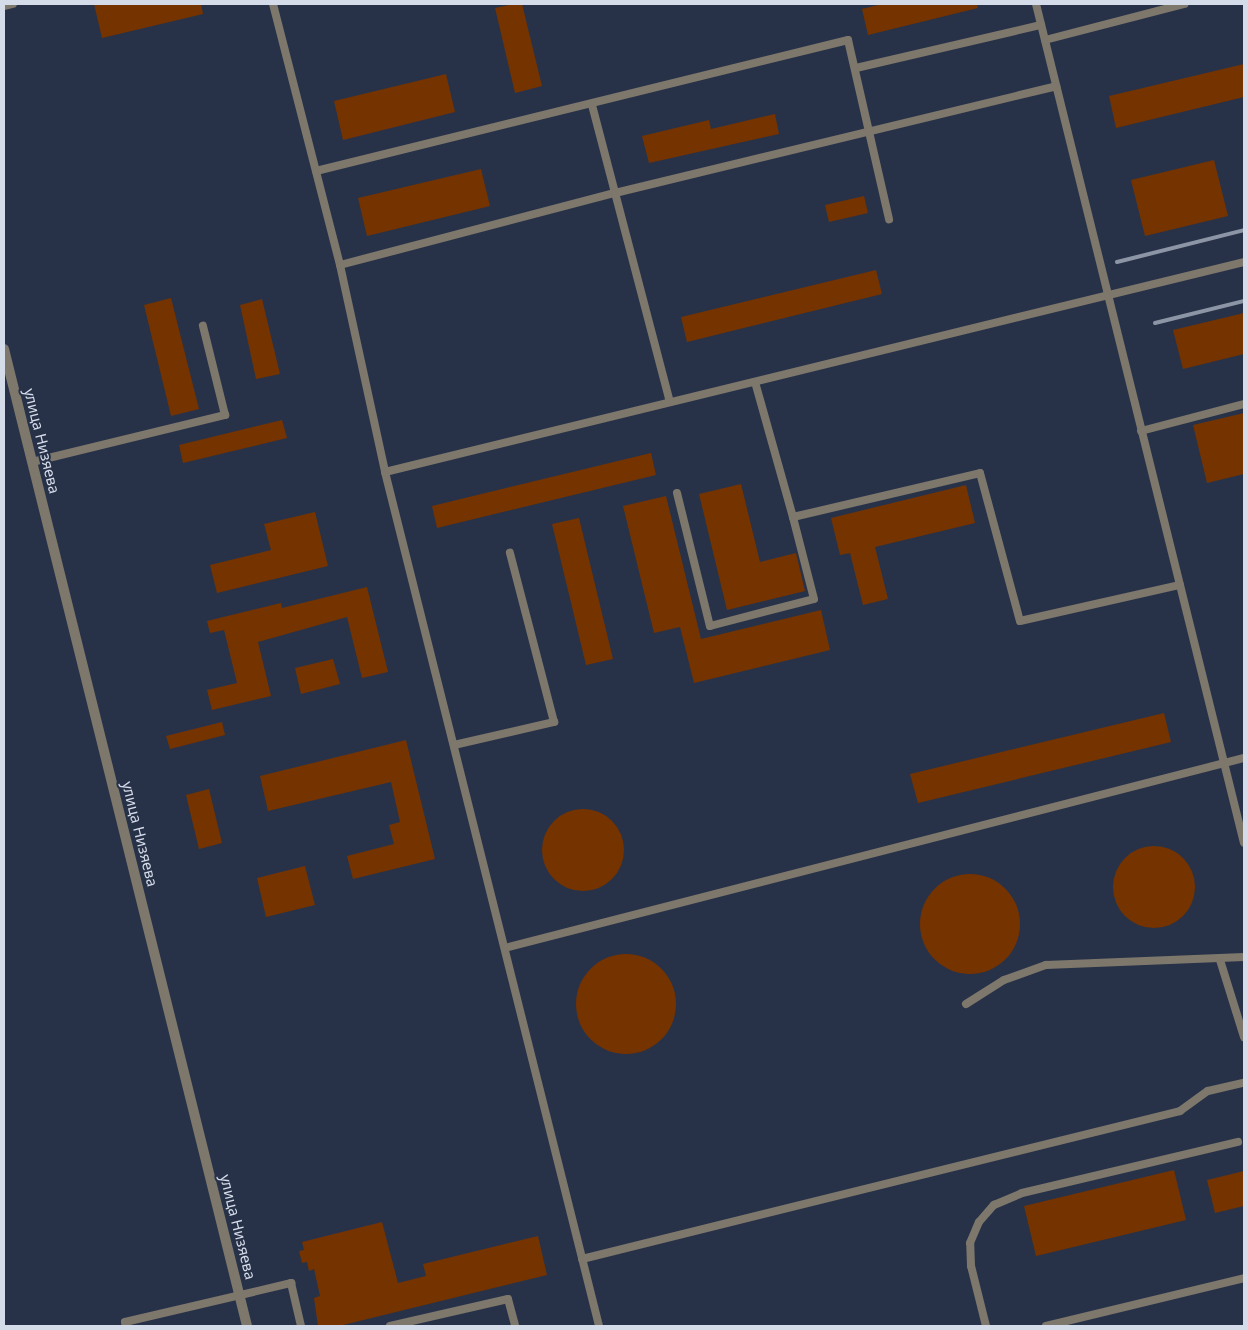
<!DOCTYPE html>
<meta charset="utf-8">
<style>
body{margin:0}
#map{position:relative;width:1248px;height:1330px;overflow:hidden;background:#273248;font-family:"Noto Sans",sans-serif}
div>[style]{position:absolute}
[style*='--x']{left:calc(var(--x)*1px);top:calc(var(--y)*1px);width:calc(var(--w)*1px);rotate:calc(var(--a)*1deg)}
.building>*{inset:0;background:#753300}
.round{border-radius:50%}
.service>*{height:8px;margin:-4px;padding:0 4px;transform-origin:4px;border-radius:4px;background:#7d776c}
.minor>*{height:10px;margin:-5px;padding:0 5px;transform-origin:5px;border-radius:5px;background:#7d776c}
.rail>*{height:4px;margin:-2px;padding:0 2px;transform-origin:2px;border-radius:2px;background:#8c95a6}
span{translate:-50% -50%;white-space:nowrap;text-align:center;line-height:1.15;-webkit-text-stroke:4px #273248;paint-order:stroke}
.street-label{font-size:15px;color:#d4dbe9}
.frame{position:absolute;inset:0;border:5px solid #d4dbe9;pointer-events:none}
</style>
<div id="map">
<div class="building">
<div style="clip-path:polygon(94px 4px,201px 4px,203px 14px,102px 38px)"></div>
<div style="clip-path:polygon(513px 4px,522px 4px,542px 86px,515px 93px,495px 8px)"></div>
<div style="clip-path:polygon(882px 4px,977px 4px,978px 8px,868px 35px,862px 9px)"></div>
<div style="clip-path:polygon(1244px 64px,1244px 97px,1116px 128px,1109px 96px)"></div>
<div style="clip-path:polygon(446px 74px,455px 112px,343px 140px,334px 101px)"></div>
<div style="clip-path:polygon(775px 114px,779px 134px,649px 163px,642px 136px,709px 120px,711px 129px)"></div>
<div style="clip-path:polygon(1214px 160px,1228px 216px,1145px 236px,1131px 180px)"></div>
<div style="clip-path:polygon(481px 169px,490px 206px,367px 236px,358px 198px)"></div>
<div style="clip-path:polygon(864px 196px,868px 213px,829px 222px,825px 205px)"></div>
<div style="clip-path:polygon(876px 270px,882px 294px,687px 342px,681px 317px)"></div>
<div style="clip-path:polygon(171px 298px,199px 409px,171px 416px,144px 305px)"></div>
<div style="clip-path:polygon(262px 299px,280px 374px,256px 379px,240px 305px)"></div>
<div style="clip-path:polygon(1244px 313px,1244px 354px,1183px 369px,1173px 330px)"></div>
<div style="clip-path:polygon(1244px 413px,1244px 474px,1207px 483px,1193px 425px)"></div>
<div style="clip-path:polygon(282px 420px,287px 438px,183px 463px,179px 445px)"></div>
<div style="clip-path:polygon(651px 453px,656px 475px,437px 528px,432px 506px)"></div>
<div style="clip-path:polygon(741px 484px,760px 562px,796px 553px,805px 591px,727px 610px,699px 494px)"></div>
<div style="clip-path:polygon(966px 485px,975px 523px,875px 547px,888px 599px,863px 605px,850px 553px,840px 555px,831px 518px)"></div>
<div style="clip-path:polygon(666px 496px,701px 639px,821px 610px,830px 650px,694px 683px,680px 627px,654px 633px,623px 506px)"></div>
<div style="clip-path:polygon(315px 512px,328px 566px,217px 593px,210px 565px,271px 550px,264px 524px)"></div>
<div style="clip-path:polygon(579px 518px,613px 659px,586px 665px,552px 524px)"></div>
<div style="clip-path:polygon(367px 587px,388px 672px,362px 678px,347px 617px,258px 642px,271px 696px,212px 710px,207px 690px,237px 683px,224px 630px,210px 633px,207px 621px,281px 603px,282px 608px)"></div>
<div style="clip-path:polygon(333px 659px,340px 684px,301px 694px,295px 668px)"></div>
<div style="clip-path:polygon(1164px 713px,1171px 742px,918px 803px,910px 774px)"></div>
<div style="clip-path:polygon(222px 722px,225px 735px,170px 749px,166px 736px)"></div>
<div style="clip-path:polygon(406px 740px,435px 859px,353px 879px,347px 856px,394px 844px,389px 825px,400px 822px,391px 782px,268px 811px,260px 776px)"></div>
<div style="clip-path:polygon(209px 789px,222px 843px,199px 849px,186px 795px)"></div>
<div class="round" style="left:542px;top:809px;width:82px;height:82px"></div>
<div class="round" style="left:1113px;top:846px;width:82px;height:82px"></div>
<div style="clip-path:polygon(305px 866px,315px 905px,266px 917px,257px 878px)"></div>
<div class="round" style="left:920px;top:874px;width:100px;height:100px"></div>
<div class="round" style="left:576px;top:954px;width:100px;height:100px"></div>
<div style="clip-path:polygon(1174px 1170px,1186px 1220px,1036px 1256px,1024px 1206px)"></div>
<div style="clip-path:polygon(1244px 1171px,1244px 1206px,1215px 1213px,1207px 1180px)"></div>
<div style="clip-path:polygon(382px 1222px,398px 1283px,426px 1276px,423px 1264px,538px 1236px,547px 1275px,339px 1326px,318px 1326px,314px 1298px,320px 1296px,314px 1269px,309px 1271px,307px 1262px,302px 1263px,299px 1251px,304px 1250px,302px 1242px)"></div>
</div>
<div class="service">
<div style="--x:273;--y:4;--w:269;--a:75.6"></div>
<div style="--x:340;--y:265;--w:212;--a:77.7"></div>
<div style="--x:385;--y:472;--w:880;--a:75.93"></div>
<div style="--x:1036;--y:4;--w:864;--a:76.08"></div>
<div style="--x:4;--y:6;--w:9;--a:-13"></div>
<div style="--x:1045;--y:40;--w:144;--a:-14.5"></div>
<div style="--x:856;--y:68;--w:190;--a:-13.1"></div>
<div style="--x:592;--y:105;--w:307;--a:75.3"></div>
<div style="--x:316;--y:171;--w:548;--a:-13.83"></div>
<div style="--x:848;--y:40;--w:184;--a:77.1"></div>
<div style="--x:340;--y:265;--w:284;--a:-14.7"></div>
<div style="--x:615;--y:193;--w:454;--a:-13.6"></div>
<div style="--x:755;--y:382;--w:140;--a:74.3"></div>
<div style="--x:793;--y:517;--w:192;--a:-13.2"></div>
<div style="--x:980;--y:473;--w:153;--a:74.9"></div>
<div style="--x:1020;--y:621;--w:164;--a:-12.7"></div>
<div style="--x:1141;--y:431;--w:106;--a:-14.7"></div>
<div style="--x:32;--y:462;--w:199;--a:-13.7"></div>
<div style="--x:225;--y:415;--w:92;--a:-103.9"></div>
<div style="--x:385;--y:472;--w:884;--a:-13.74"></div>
<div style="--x:677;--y:493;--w:137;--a:76.1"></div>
<div style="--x:710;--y:626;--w:107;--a:-14.6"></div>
<div style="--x:814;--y:599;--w:85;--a:-104.4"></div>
<div style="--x:454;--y:745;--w:103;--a:-13"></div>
<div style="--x:554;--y:722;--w:175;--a:-104.6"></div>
<div style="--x:505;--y:948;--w:763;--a:-14.42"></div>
<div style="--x:1220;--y:960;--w:81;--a:72.7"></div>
<div style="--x:966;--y:1004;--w:45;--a:-32.3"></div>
<div style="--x:1004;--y:980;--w:45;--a:-19.7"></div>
<div style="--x:1046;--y:965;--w:198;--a:-2.3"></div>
<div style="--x:582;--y:1259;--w:616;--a:-13.9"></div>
<div style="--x:1180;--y:1111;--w:34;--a:-36"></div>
<div style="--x:1208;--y:1091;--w:37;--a:-13"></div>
<div style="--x:126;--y:1326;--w:4;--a:-104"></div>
<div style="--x:125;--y:1322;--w:171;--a:-13.2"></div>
<div style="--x:291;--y:1283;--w:44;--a:76.9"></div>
<div style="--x:390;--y:1326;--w:121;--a:-12.9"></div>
<div style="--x:508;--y:1299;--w:28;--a:75"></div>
<div style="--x:986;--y:1326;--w:62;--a:-104"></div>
<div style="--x:971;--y:1266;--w:23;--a:-92"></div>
<div style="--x:970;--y:1243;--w:23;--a:-67"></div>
<div style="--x:979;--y:1222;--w:23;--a:-49"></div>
<div style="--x:994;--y:1205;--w:30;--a:-23"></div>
<div style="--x:1022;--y:1193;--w:222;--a:-13.3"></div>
<div style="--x:1046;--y:1326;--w:204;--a:-13.6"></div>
</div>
<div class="minor">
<div style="--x:4;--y:349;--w:1007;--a:76.03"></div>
</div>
<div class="rail">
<div style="--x:1117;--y:262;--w:131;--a:-14.1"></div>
<div style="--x:1155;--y:323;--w:92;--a:-13.9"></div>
</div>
<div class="street-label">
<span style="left:42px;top:441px;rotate:76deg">улица Низяева</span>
<span style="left:140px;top:834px;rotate:76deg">улица Низяева</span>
<span style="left:238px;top:1227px;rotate:76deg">улица Низяева</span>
</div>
<div class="frame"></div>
</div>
